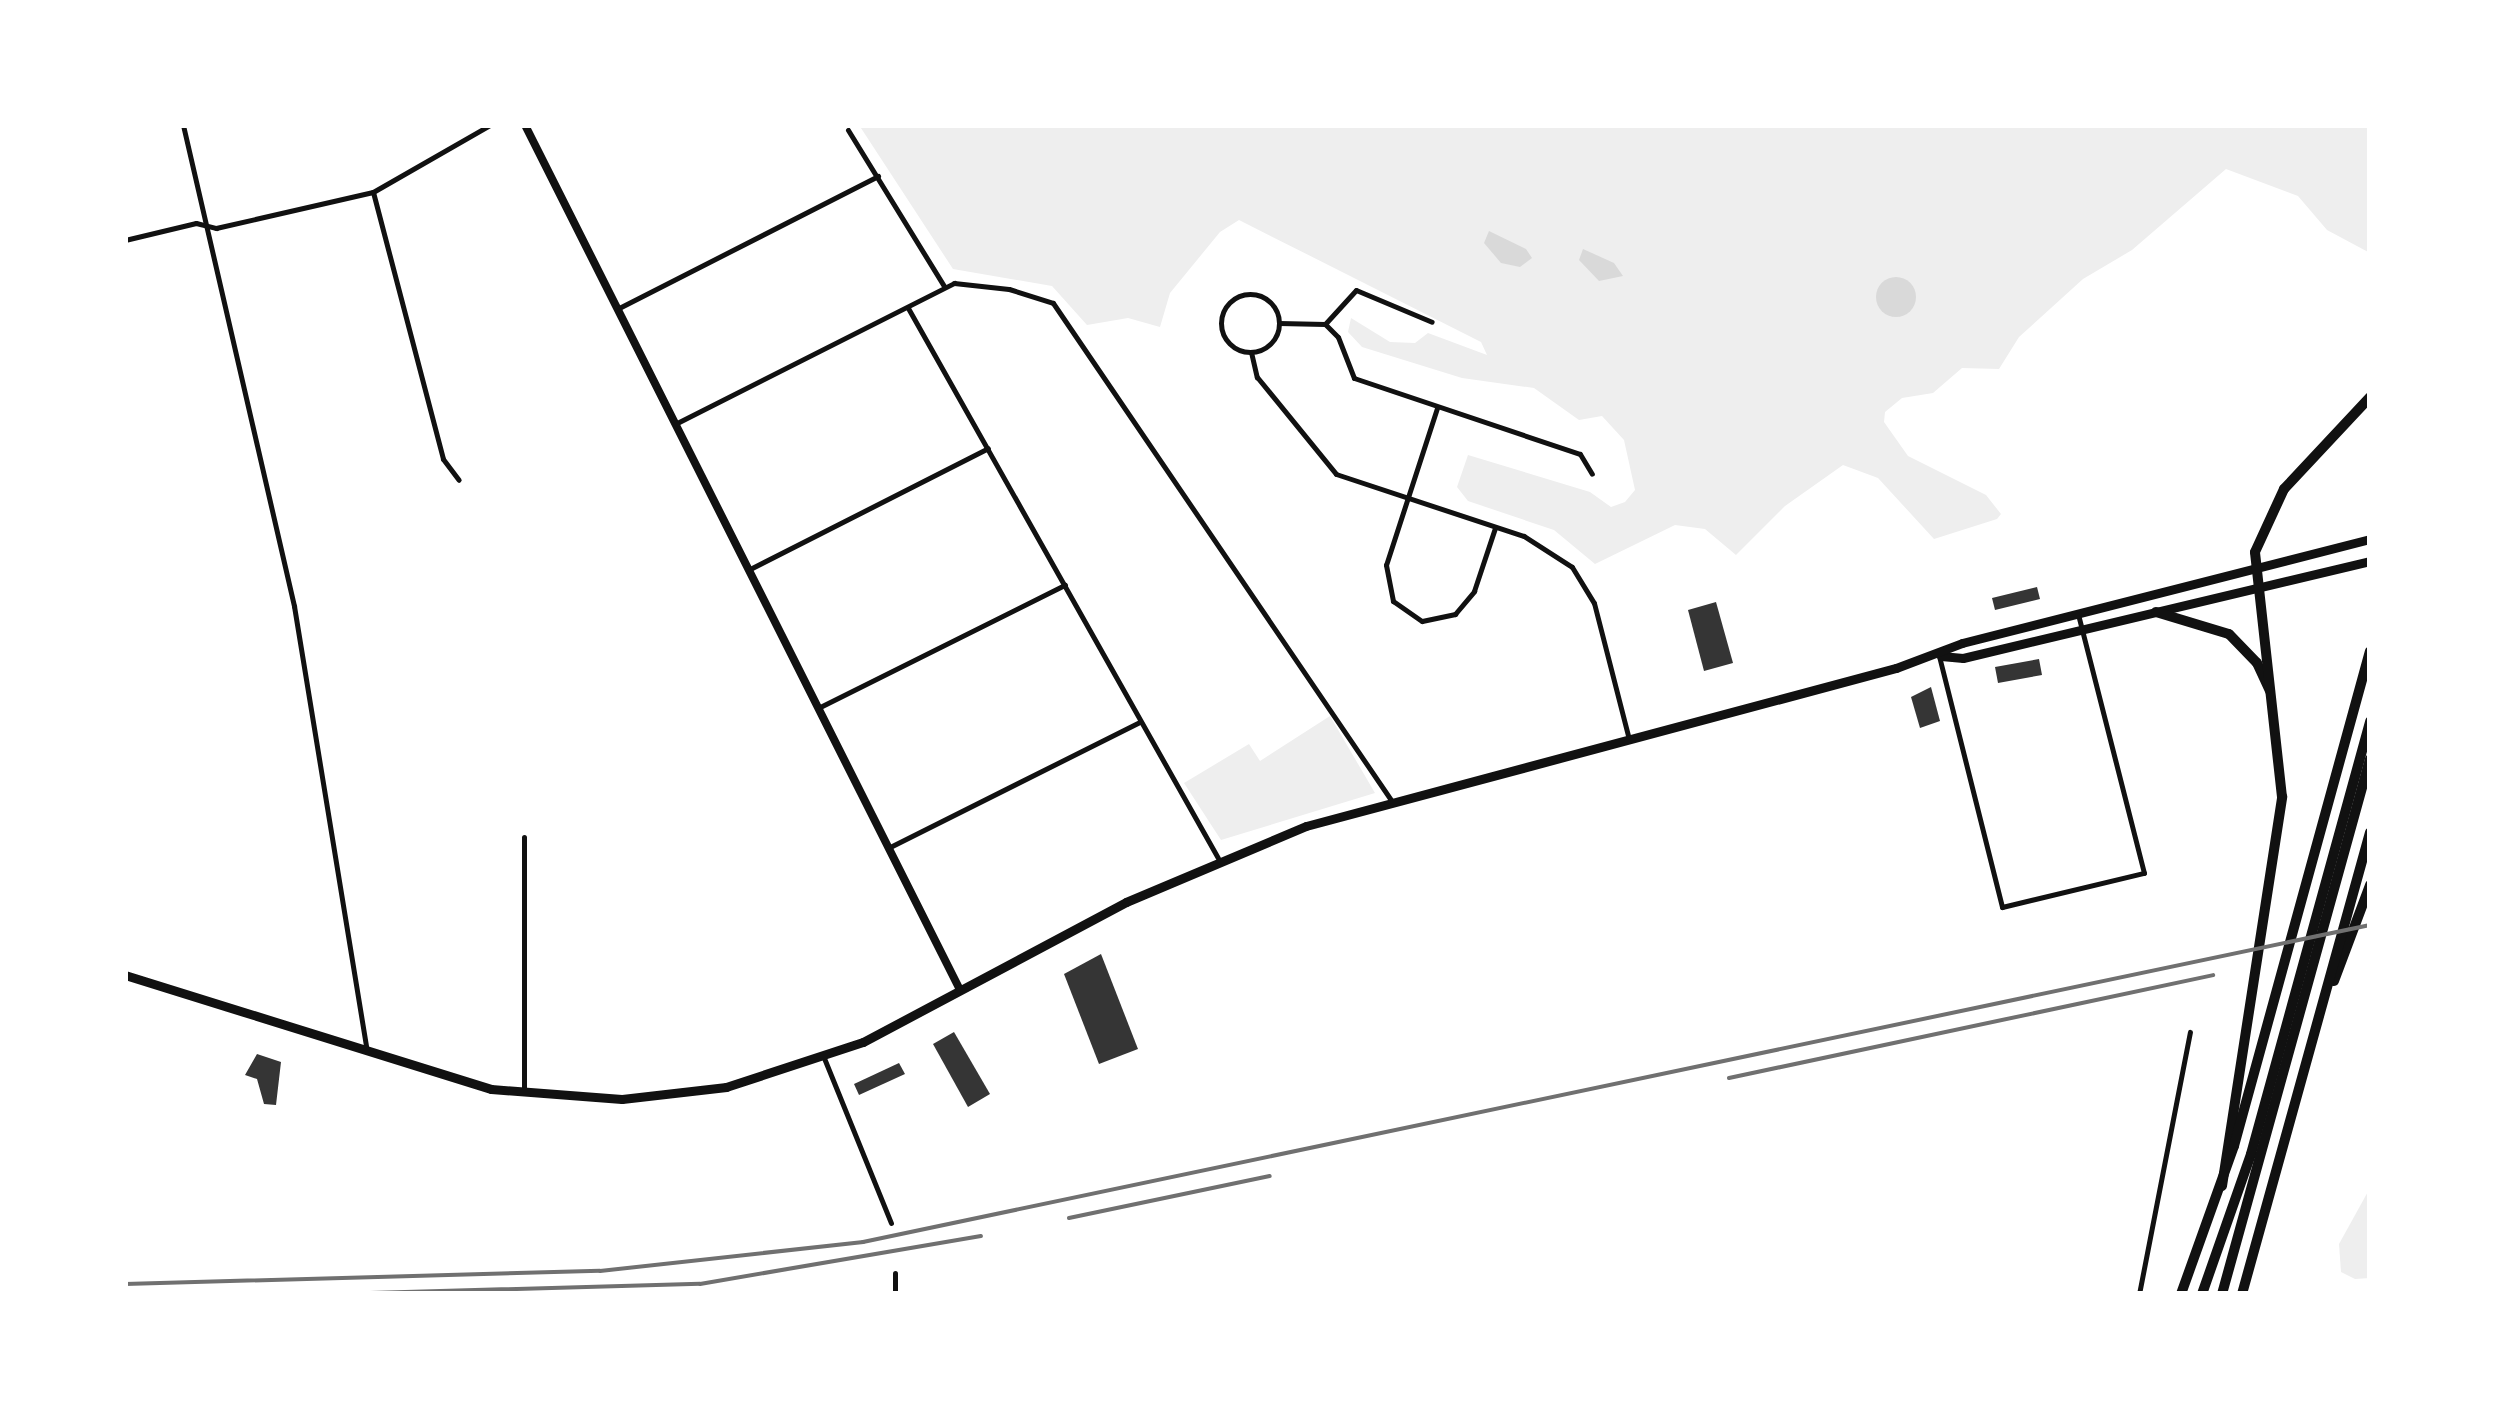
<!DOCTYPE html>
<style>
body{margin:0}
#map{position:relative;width:2495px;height:1419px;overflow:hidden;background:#fff;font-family:Roboto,sans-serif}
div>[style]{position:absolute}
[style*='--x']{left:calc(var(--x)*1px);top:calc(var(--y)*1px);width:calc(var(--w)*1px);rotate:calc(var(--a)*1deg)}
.green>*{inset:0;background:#eee}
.water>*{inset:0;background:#d9d9d9}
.round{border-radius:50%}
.building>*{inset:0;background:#353535}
.minor>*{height:5px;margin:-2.5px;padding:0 2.5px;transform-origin:2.5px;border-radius:2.5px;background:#111}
.minor>.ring{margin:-2.5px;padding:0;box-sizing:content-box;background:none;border:5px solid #111;border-radius:50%}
.secondary>*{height:8px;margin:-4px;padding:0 4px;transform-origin:4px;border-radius:4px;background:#111}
.primary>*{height:9px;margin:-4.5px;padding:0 4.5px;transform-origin:4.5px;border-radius:4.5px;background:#111}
.motorway>*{height:10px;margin:-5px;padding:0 5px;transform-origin:5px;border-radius:5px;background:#111}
.rail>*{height:4px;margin:-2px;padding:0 2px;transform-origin:2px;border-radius:2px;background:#707070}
span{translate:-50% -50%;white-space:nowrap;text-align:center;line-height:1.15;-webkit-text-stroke:10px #fff;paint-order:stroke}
.frame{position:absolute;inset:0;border:128px solid #fff;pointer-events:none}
</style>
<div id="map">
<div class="green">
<div style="clip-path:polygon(859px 125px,2370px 125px,2370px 253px,2327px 230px,2298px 196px,2226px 169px,2132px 250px,2083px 279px,2019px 337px,1999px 369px,1962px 368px,1933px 393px,1902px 398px,1885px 412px,1884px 422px,1908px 456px,1986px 495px,2001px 514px,1997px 519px,1934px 539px,1878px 478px,1843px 465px,1785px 506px,1736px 555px,1705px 529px,1675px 525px,1595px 564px,1554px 530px,1468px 501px,1457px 487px,1468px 455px,1590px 492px,1611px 507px,1625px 502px,1635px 490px,1624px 440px,1602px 416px,1579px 420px,1534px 388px,1462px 378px,1362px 347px,1348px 332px,1351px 318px,1390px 342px,1415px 343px,1428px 333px,1487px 355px,1481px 342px,1239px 220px,1220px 232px,1170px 293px,1160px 327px,1128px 318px,1087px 325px,1052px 286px,953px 269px)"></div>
<div style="clip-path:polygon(1330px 716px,1375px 793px,1221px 840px,1184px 783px,1249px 744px,1260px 761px)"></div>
<div style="clip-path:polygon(2370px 1188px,2370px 1278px,2355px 1279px,2341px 1272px,2339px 1244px)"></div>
</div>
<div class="water">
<div style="clip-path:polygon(1489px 231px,1526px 249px,1532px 258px,1520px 267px,1501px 263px,1484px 243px)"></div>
<div style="clip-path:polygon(1583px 249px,1614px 263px,1623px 276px,1599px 281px,1579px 260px)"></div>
<div class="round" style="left:1876px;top:277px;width:40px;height:40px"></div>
</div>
<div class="building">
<div style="clip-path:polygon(2037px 587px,2040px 599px,1995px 610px,1992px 598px)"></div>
<div style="clip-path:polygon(1716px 602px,1733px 663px,1704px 671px,1688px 610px)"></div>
<div style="clip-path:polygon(2039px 659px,2042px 675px,1998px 683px,1995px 667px)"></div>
<div style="clip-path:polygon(1931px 687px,1940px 721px,1920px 728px,1911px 697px)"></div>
<div style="clip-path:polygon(1101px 954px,1138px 1049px,1099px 1064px,1064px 974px)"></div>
<div style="clip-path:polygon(954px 1032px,990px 1094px,968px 1107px,933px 1044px)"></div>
<div style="clip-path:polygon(257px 1054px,281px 1062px,276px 1105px,264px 1104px,257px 1079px,245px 1075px)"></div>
<div style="clip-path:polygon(899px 1063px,905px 1074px,859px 1095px,854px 1084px)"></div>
</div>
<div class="minor">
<div style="--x:183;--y:125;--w:494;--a:77"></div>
<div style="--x:294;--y:606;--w:452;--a:80.7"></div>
<div style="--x:848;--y:130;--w:183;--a:58.4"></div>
<div style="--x:373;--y:192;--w:276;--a:75.3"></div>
<div style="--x:443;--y:459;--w:26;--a:53"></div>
<div style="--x:125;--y:240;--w:73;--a:-13.5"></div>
<div style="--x:196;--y:223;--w:21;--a:14"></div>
<div style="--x:216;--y:228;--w:161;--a:-12.9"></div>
<div style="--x:373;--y:192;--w:135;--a:-29.8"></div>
<div class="ring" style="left:1221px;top:294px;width:53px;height:53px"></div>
<div style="--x:908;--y:308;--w:631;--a:60.59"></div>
<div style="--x:617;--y:309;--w:293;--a:-27"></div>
<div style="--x:1279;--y:323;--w:46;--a:1.2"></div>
<div style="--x:1325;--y:324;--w:18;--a:45"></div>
<div style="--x:1338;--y:337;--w:44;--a:68.7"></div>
<div style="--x:1354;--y:378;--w:238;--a:18.6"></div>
<div style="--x:1580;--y:454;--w:23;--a:59"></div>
<div style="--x:1325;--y:324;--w:46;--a:-47.6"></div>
<div style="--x:1356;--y:290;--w:82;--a:22.8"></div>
<div style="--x:1251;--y:352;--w:26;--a:77"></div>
<div style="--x:1257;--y:377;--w:125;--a:50.8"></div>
<div style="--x:1336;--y:474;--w:198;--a:18.3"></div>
<div style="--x:1524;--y:536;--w:57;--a:32.9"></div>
<div style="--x:1572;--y:567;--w:42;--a:58.6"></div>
<div style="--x:1594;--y:603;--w:140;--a:75.6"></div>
<div style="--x:1437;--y:408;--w:165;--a:108"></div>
<div style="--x:1386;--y:565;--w:37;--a:79"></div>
<div style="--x:1393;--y:601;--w:35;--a:35"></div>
<div style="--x:1422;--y:621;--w:34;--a:-12"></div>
<div style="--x:1455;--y:614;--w:30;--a:-50"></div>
<div style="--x:1474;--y:591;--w:66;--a:-71.6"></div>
<div style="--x:675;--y:424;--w:313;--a:-26.8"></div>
<div style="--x:954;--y:283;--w:55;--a:6.2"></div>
<div style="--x:1009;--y:289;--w:46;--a:17.7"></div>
<div style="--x:1053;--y:303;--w:605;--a:55.78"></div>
<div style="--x:748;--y:570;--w:269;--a:-26.9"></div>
<div style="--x:1939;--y:656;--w:259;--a:75.9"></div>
<div style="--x:2002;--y:907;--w:146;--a:-13.5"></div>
<div style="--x:2144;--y:873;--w:267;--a:-104.3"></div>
<div style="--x:818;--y:708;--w:276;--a:-26.5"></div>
<div style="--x:888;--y:848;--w:282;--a:-26.6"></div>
<div style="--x:824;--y:1058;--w:178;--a:67.9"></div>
<div style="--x:524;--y:1092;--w:255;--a:-90"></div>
<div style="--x:895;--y:1294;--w:21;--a:-90"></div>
<div style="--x:2139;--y:1294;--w:267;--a:-79"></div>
</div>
<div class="secondary">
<div style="--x:525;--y:125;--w:968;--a:63.3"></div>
</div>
<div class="primary">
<div style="--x:1941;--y:656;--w:22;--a:5"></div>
<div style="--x:1963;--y:658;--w:418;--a:-13.4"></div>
<div style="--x:125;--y:975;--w:383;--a:17.3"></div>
<div style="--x:491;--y:1089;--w:131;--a:4.4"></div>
<div style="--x:622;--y:1099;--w:105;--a:-6.6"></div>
<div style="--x:726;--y:1087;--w:144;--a:-18.2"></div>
<div style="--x:863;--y:1042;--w:298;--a:-28"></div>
<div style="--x:1126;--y:902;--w:195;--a:-22.9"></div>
<div style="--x:1306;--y:826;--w:611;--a:-14.99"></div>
<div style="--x:1896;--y:668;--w:71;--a:-20.7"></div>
<div style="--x:1962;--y:643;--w:421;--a:-14.3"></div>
</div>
<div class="motorway">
<div style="--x:2156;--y:612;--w:76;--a:16.8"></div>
<div style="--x:2229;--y:634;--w:40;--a:46"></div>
<div style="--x:2257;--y:663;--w:31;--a:65"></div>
<div style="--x:2334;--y:981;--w:103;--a:-69.4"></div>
<div style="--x:2222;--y:1186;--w:394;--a:-81.2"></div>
<div style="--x:2282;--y:797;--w:246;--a:-96.3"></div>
<div style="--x:2255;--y:552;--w:69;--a:-65.3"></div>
<div style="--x:2284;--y:489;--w:126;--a:-46.9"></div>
<div style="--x:2181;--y:1294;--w:157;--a:-70.3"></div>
<div style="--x:2234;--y:1146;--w:513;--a:-74.64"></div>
<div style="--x:2202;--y:1294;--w:148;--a:-70.7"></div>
<div style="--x:2251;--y:1154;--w:449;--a:-74.6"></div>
<div style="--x:2222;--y:1294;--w:555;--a:-74.54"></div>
<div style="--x:2242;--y:1294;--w:479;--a:-74.5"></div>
</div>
<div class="rail">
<div style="--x:1729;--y:1078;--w:495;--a:-12"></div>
<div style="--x:1069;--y:1218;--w:205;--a:-11.8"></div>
<div style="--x:125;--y:1284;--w:475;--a:-1.6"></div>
<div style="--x:600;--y:1271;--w:265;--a:-6.3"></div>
<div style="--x:863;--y:1242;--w:1540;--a:-11.88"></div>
<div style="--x:335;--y:1294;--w:365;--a:-1.6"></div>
<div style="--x:700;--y:1284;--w:285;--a:-9.7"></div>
</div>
<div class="frame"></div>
</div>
